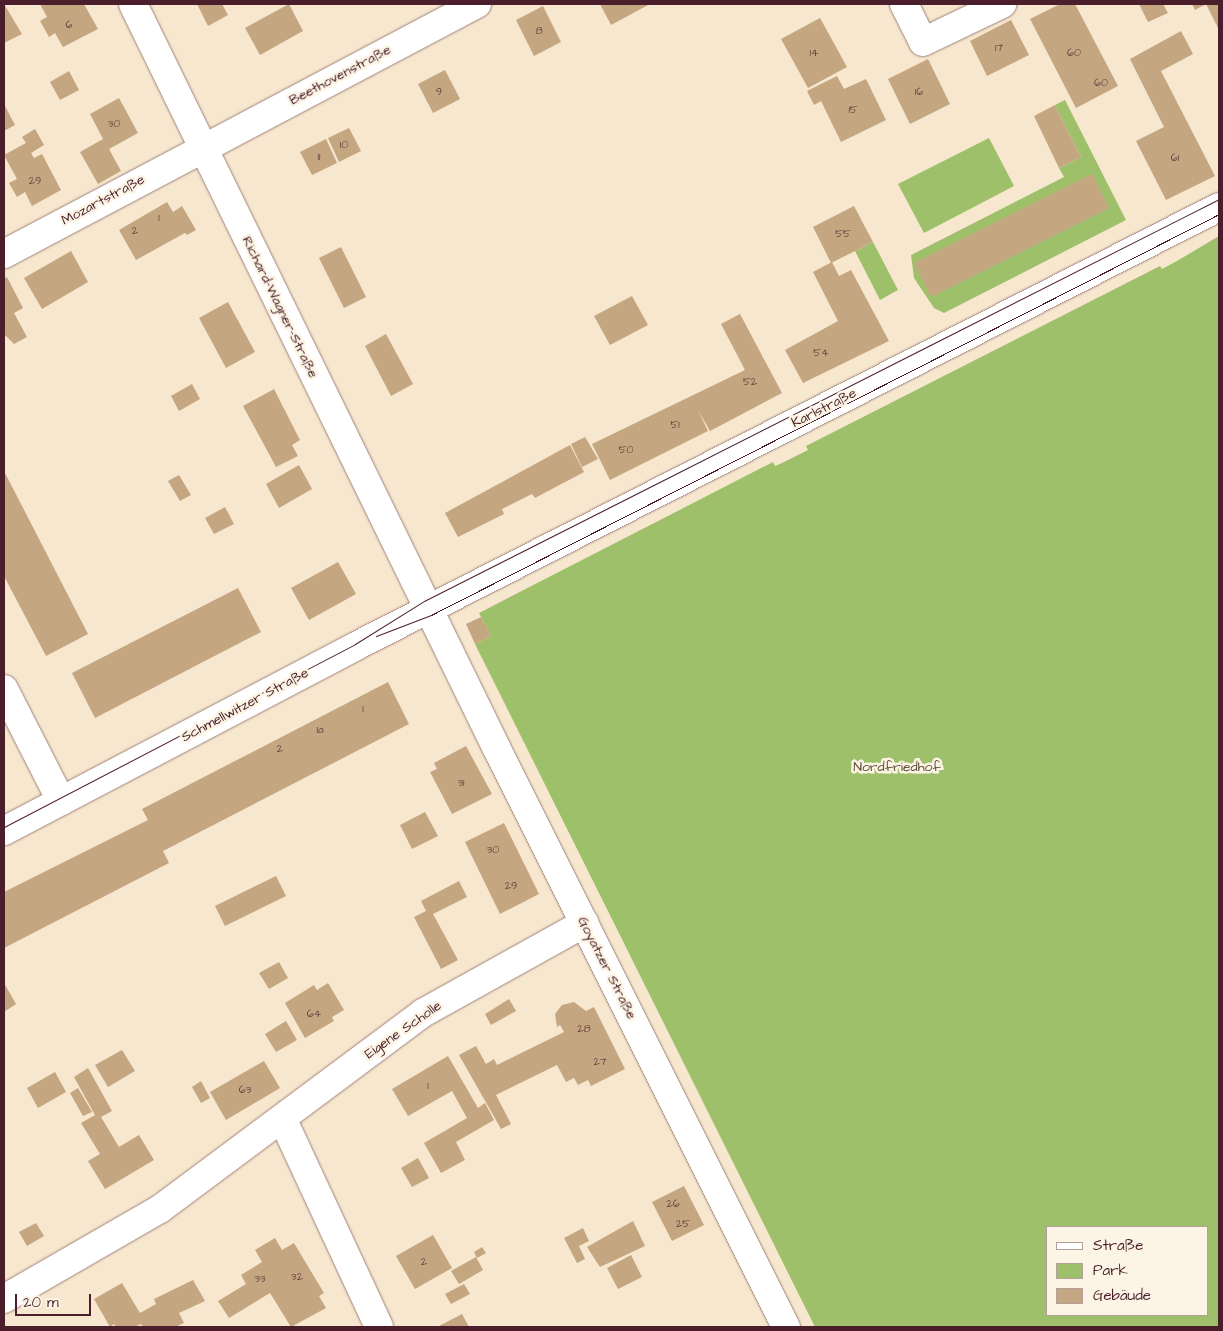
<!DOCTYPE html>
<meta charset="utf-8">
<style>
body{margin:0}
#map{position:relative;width:1223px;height:1331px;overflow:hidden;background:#f7e7ce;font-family:"Architects Daughter",sans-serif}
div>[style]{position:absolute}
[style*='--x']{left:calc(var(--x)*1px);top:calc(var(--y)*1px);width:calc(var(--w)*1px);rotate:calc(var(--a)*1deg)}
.green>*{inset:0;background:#9ec06a}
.building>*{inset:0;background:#c4a680}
.roads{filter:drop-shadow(0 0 1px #a0837c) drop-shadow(0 0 1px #a0837c)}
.minor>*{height:28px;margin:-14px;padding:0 14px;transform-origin:14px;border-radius:14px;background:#fff}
.tertiary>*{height:28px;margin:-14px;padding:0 14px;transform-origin:14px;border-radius:14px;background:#fff}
.tram>*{height:1px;margin:-0.5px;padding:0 0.5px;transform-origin:0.5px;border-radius:0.5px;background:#4a1f2b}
span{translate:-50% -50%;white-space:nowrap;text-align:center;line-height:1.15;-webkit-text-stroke:5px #fcf5e5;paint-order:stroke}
.number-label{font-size:11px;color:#684140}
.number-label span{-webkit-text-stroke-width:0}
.street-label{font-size:14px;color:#4a1f2b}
.park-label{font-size:14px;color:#634f3e}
.frame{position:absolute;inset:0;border:5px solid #4a1f2b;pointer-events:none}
.legend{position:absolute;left:1046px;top:1226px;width:162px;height:90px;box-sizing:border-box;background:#fcf5e5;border:1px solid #b59f9b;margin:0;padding:6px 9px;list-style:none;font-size:15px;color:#4a1f2b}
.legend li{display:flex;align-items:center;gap:10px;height:25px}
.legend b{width:25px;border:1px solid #b59f9b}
.scale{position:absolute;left:15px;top:1294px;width:76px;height:22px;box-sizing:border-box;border:2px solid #4a1f2b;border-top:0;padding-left:6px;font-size:15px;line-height:18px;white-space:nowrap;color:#4a1f2b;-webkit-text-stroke:4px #fcf5e5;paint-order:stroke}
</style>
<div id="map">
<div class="green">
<div style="clip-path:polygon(1065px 100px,1126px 220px,944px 313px,934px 308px,914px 278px,911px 255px,1064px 177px,1059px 168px,1081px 157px,1055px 105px)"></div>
<div style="clip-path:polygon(989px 138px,1014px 186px,924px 233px,898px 184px)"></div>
<div style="clip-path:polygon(evenodd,1219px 236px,1219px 1327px,815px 1327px,475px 644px,491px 636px,479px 613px,773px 462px,775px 466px,780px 464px,808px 450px,806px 446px,1160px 266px,1162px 269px,1177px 261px,1219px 236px,1047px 1227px,1207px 1227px,1207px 1315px,1047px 1315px,1047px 1227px)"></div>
<div style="clip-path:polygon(873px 242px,898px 290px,880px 300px,855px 251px)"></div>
</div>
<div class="building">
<div style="clip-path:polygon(4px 4px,22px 34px,4px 43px)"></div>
<div style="clip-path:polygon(40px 4px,84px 4px,98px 29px,63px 47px,55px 33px,49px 37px,40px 21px,47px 17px)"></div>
<div style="clip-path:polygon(197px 4px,222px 4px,228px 15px,208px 26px)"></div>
<div style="clip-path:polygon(289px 4px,303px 31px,260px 55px,245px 28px)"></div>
<div style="clip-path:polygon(600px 4px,650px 4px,611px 25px)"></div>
<div style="clip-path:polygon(1060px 4px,1075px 4px,1118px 86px,1076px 108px,1030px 19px)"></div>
<div style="clip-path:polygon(1139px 4px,1163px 4px,1168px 13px,1148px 22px)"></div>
<div style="clip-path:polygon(1192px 4px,1219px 4px,1219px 30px,1206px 4px,1195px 10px)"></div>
<div style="clip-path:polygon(543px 6px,561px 42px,534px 56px,516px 20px)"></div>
<div style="clip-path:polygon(820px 18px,847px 67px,808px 88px,781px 39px)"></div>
<div style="clip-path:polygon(1011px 20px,1029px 55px,987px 76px,970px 41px)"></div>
<div style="clip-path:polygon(1181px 31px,1193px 54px,1161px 71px,1215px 176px,1166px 200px,1136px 141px,1164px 127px,1130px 59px)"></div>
<div style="clip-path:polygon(928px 59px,950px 104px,910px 124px,888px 79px)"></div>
<div style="clip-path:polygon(445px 70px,460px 99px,433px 113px,418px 84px)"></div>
<div style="clip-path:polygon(69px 71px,79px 90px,60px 100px,50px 82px)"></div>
<div style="clip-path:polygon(837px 76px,844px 89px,866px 79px,886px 120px,841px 142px,821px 101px,814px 105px,807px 91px)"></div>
<div style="clip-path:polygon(119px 98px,138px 133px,109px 149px,121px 171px,98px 184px,80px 152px,103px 139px,90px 114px)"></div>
<div style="clip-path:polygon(4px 104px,15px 125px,4px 131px)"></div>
<div style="clip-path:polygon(1055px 105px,1081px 157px,1059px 168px,1034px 116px)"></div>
<div style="clip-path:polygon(349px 128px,361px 151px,339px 162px,328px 138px)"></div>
<div style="clip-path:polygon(35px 129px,44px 145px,31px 153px,34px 158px,42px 154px,61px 190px,32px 206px,25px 192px,17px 197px,9px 183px,17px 179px,4px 155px,26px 143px,22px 137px)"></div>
<div style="clip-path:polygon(326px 139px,337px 163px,312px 175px,300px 152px)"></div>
<div style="clip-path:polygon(1092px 174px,1109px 208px,931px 297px,914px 263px)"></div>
<div style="clip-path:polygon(167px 202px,173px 212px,182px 206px,196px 230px,187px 235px,185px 233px,136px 260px,119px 230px)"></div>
<div style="clip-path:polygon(854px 206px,873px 242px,831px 263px,813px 227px)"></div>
<div style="clip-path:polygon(341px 247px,366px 297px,344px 308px,319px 258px)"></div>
<div style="clip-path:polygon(71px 251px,88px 282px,42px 309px,24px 278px)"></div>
<div style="clip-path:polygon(832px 262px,839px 276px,851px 270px,889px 341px,803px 383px,785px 350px,838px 321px,813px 272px)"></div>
<div style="clip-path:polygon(7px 277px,23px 308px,14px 313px,27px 337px,14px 344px,4px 334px,4px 279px)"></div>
<div style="clip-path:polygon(632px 296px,648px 325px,610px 345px,594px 316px)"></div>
<div style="clip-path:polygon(228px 302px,255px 352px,226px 368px,199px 318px)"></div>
<div style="clip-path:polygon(740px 314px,782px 393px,710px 431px,698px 410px,708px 431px,610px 480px,592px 444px,745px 370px,721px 324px)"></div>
<div style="clip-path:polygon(386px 334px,413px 384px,391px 396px,365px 346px)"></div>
<div style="clip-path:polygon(192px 384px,200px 399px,179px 411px,171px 396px)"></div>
<div style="clip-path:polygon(274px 389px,300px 440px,292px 445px,298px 456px,276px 467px,243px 406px)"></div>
<div style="clip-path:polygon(585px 437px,598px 459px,582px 467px,571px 444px)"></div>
<div style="clip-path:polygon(570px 445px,584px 472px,535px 498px,532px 494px,502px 509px,504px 514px,458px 537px,445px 513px)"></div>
<div style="clip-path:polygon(299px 465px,312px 489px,279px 508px,266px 484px)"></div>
<div style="clip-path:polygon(4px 471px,88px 634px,46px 656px,4px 576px)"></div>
<div style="clip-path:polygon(179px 475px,191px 495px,180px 501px,168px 481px)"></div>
<div style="clip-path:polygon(225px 507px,234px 524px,214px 534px,205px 518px)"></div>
<div style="clip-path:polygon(338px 562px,356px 594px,309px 620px,291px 588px)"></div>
<div style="clip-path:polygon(238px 588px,261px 632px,95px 718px,72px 673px)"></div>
<div style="clip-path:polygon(481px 617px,491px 636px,475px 644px,466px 624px)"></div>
<div style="clip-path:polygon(388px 682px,409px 724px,163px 851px,169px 863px,4px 948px,4px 892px,148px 820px,142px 809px)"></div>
<div style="clip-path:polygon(466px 746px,492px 794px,452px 814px,430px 772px,437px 769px,434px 763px)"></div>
<div style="clip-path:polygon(425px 812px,438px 836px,412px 849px,400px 825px)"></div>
<div style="clip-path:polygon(504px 823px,539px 894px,500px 914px,465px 842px)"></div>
<div style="clip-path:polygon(276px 876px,286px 896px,225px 926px,215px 906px)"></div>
<div style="clip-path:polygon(459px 881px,467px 897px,433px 914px,458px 960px,441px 969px,414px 917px,426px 911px,421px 901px)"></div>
<div style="clip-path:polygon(279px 962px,288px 978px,269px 989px,259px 973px)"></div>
<div style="clip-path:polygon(4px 983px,16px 1004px,4px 1012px)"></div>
<div style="clip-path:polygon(328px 983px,344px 1010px,332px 1017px,334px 1021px,305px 1038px,285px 1003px,314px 985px,317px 990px)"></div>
<div style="clip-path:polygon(509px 999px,516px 1011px,491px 1025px,485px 1014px)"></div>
<div style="clip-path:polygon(574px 1002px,586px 1011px,594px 1007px,625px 1069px,591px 1086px,588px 1080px,578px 1085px,574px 1078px,566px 1082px,557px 1065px,496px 1095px,511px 1124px,501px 1129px,459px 1055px,476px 1046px,486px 1064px,494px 1059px,497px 1065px,564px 1032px,560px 1025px,557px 1027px,555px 1014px,562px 1005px)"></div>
<div style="clip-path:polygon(286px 1021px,297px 1040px,276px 1052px,265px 1034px)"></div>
<div style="clip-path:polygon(122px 1050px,135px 1071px,108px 1087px,95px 1065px)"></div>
<div style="clip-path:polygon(448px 1056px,478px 1108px,485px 1103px,494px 1120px,456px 1142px,465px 1160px,441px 1173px,424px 1143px,467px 1118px,452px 1091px,408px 1116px,392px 1089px)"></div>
<div style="clip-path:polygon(264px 1061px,280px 1088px,226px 1120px,210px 1092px)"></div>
<div style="clip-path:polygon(88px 1068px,112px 1111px,101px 1117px,119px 1147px,139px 1135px,154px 1160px,105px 1189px,88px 1161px,100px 1154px,81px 1123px,95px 1115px,74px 1077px)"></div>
<div style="clip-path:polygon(55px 1072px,66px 1092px,38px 1108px,27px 1088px)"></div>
<div style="clip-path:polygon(201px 1081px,210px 1098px,201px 1103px,192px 1087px)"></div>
<div style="clip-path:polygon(78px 1088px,92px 1112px,83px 1116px,70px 1093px)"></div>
<div style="clip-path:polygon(418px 1158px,429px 1178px,412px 1187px,401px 1168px)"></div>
<div style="clip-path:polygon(684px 1186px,704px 1225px,672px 1241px,652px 1202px)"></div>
<div style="clip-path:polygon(633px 1221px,645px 1246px,600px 1267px,587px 1247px)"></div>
<div style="clip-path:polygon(36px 1223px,44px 1236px,27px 1246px,19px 1232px)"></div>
<div style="clip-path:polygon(583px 1228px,589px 1241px,579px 1246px,585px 1259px,577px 1263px,564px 1238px)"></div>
<div style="clip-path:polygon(433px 1235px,452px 1268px,415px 1289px,396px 1256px)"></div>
<div style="clip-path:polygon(275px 1238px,282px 1250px,294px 1243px,324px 1293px,319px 1296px,326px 1308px,291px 1327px,270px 1293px,229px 1318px,218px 1301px,246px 1284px,241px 1275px,262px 1262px,255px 1250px)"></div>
<div style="clip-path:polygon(482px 1247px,486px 1253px,477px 1258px,474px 1252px)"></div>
<div style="clip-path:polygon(631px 1255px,642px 1277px,618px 1289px,607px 1268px)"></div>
<div style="clip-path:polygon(476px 1257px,483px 1270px,459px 1284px,451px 1271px)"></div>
<div style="clip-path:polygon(193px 1280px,205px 1301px,179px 1313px,184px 1323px,175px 1327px,143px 1327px,141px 1324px,134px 1327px,116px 1327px,114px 1324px,110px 1327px,94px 1299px,122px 1283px,140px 1313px,156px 1304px,154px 1299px)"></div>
<div style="clip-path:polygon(464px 1284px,470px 1294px,451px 1304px,445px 1294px)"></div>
<div style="clip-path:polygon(462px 1314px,469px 1327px,437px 1327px)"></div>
</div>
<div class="roads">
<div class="minor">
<div style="--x:133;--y:4;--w:829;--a:63.96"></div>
<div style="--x:497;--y:749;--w:646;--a:63.43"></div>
<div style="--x:904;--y:4;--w:42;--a:63.4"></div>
<div style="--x:923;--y:42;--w:88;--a:-25.7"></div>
<div style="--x:4;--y:254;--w:535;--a:-27.86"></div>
<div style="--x:4;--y:689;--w:126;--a:63"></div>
<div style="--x:283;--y:1120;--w:228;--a:65.1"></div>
<div style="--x:4;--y:1299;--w:180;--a:-30"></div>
<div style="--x:160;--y:1209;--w:328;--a:-36.7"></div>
<div style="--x:423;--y:1013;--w:185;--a:-29.1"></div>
</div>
<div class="tertiary">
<div style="--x:4;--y:831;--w:398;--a:-27.7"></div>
<div style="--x:356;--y:646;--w:968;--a:-26.96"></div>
</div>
</div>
<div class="tram">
<div style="--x:376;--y:636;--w:59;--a:-20.9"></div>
<div style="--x:431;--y:615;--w:884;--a:-26.97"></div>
<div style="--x:4;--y:827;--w:396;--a:-27.5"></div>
<div style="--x:355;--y:644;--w:81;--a:-31.9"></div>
<div style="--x:424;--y:601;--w:891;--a:-26.82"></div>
</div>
<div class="number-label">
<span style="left:69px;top:25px">6</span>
<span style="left:539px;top:31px">8</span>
<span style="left:999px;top:48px">17</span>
<span style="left:814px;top:53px">14</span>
<span style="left:1074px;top:53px">60</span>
<span style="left:1101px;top:83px">60</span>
<span style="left:439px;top:92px">9</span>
<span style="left:919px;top:92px">16</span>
<span style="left:853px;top:110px">15</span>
<span style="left:114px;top:124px">30</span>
<span style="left:344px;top:145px">10</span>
<span style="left:319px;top:157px">11</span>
<span style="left:1175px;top:158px">61</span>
<span style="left:35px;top:181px">29</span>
<span style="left:159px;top:218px">1</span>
<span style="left:135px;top:231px">2</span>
<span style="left:843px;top:234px">55</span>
<span style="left:821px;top:353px">54</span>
<span style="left:750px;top:382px">52</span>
<span style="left:675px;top:425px">51</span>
<span style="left:626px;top:450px">50</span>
<span style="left:363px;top:709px">1</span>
<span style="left:320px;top:730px">1a</span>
<span style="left:280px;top:749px">2</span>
<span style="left:461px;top:783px">31</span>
<span style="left:493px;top:850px">30</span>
<span style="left:511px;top:886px">29</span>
<span style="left:314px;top:1014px">64</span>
<span style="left:584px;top:1029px">28</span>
<span style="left:600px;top:1062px">27</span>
<span style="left:428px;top:1086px">1</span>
<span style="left:245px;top:1090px">63</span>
<span style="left:673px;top:1204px">26</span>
<span style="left:683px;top:1224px">25</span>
<span style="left:424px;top:1262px">2</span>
<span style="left:297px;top:1277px">32</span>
<span style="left:260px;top:1279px">33</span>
</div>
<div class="street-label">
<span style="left:340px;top:75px;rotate:-28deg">Beethovenstraße</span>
<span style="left:103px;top:200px;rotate:-28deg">Mozartstraße</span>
<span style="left:280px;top:307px;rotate:64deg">Richard-Wagner-Straße</span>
<span style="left:824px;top:408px;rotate:-27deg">Karlstraße</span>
<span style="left:245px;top:705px;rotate:-28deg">Schmellwitzer Straße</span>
<span style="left:607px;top:968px;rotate:63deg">Goyatzer Straße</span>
<span style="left:403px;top:1030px;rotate:-35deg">Eigene Scholle</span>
</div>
<div class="park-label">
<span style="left:897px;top:767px">Nordfriedhof</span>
</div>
<div class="frame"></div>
<ul class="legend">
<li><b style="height:6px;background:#fff"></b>Straße</li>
<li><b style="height:14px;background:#9ec06a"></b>Park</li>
<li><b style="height:14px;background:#c4a680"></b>Gebäude</li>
</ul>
<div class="scale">20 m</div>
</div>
